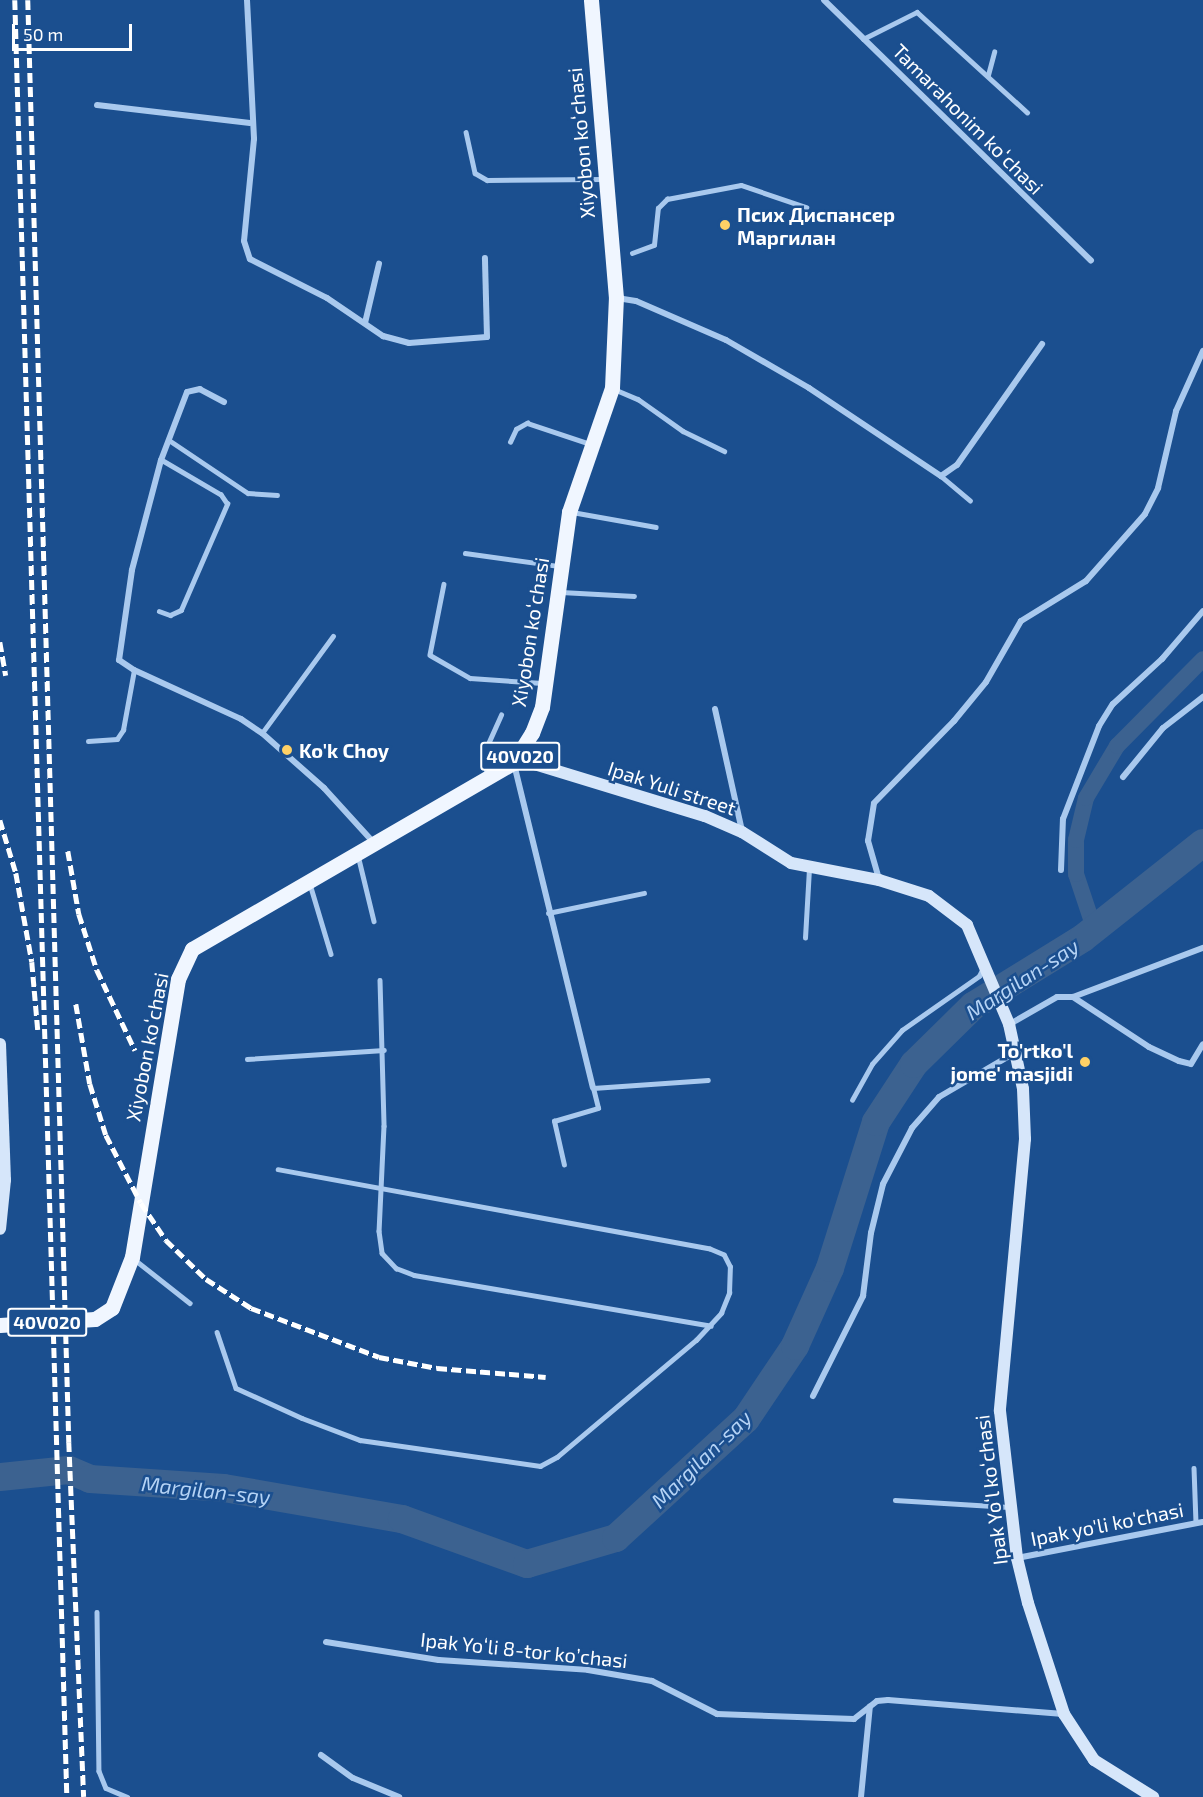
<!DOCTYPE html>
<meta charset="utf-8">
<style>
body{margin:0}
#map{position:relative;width:1203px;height:1797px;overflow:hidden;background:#1b4f8f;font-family:"Exo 2",sans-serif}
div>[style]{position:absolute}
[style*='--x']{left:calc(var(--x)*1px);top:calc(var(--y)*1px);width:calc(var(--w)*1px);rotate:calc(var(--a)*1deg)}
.canal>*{height:16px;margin:-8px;padding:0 8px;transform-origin:8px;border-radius:8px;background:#3c6290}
.river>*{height:28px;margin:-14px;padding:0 14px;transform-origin:14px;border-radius:14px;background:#3c6290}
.lane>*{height:4.5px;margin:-2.25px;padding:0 2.25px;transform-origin:2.25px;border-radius:2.25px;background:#a9c9ee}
.street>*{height:6px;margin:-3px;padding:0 3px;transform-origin:3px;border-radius:3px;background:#a9c9ee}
.secondary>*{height:12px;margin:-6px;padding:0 6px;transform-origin:6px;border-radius:6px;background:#d6e6fa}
.primary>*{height:15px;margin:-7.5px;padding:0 7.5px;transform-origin:7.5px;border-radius:7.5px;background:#f0f6ff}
.rail>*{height:4.5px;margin-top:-2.25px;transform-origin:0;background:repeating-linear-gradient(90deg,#fff 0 10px,transparent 0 14.5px)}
.dots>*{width:16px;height:16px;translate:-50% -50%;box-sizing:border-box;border:3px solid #1b4f8f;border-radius:50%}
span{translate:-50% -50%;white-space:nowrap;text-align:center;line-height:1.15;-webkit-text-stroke:5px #1b4f8f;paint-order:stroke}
.shield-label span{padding:2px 4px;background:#1b4f8f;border:2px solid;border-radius:4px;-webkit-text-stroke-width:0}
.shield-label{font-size:18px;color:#fff;font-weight:700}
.street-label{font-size:20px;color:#fff}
.poi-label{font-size:20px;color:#fff;font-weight:700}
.left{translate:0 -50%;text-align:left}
.right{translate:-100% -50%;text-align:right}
.water-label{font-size:21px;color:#b5d3f5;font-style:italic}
.scale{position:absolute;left:12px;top:24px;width:120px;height:27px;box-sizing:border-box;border:3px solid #fff;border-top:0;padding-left:8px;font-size:18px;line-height:21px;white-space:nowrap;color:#fff;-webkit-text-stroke:4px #1b4f8f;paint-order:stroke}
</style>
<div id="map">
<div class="canal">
<div style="--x:1094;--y:928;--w:57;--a:-108.4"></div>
<div style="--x:1076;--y:874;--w:34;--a:-90"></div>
<div style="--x:1076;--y:840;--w:43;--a:-76.6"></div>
<div style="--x:1086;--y:798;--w:61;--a:-59.2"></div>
<div style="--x:1117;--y:746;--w:122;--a:-45.3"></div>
</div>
<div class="river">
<div style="--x:0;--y:1477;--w:69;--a:-5.8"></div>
<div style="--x:69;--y:1470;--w:23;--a:23"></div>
<div style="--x:90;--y:1479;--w:134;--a:3.8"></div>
<div style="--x:224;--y:1488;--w:181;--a:9.9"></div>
<div style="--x:402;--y:1519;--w:133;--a:19.8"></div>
<div style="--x:527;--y:1564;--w:93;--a:-16.3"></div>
<div style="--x:616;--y:1538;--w:176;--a:-42.5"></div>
<div style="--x:746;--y:1419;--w:88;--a:-56.1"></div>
<div style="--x:795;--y:1346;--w:85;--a:-65.8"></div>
<div style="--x:830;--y:1268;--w:153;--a:-72.5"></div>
<div style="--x:876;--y:1122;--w:69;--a:-56.8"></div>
<div style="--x:914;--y:1064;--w:83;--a:-44.5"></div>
<div style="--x:973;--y:1006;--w:129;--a:-31.7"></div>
<div style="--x:1083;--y:938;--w:153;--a:-38.4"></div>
</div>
<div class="lane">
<div style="--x:863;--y:39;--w:60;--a:-26.6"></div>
<div style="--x:917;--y:12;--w:149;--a:42.3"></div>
<div style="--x:988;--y:75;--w:24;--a:-75"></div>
<div style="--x:466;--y:132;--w:42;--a:77.6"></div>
<div style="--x:475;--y:173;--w:14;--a:30"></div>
<div style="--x:487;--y:180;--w:116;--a:-0.5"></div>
<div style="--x:632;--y:253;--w:23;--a:-20"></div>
<div style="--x:654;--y:245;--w:37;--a:-84"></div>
<div style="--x:658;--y:208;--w:13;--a:-45"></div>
<div style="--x:667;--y:199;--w:75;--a:-10.7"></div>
<div style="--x:741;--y:185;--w:69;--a:18.7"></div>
<div style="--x:614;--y:389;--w:26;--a:23"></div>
<div style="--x:638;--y:399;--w:55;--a:35.4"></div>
<div style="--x:683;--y:431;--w:46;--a:26"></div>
<div style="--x:169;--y:440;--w:95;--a:33.9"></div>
<div style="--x:248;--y:493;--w:29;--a:4"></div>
<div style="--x:510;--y:442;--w:14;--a:-65"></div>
<div style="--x:516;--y:429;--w:13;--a:-29"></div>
<div style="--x:527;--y:423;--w:66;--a:18.4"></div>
<div style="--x:941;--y:476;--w:38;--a:40"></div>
<div style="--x:572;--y:512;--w:85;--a:10.1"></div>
<div style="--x:465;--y:553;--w:95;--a:7.9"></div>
<div style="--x:444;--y:584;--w:72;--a:101.2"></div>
<div style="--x:430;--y:655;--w:46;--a:29.9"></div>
<div style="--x:470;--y:678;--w:72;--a:4"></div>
<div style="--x:561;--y:592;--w:73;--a:3.1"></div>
<div style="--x:159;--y:611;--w:12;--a:20"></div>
<div style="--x:170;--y:615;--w:12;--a:-24"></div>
<div style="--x:181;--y:610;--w:116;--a:-66.5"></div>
<div style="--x:227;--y:504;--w:11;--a:-124"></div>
<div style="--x:221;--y:495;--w:69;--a:-149.7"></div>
<div style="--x:262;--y:733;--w:120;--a:-53.8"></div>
<div style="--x:88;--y:741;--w:29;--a:-4"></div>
<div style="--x:117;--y:739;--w:11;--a:-56"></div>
<div style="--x:123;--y:730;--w:61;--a:-79.6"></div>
<div style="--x:487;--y:775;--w:20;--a:-101"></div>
<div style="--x:483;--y:755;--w:44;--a:-65.8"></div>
<div style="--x:358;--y:855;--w:68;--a:76.4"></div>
<div style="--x:310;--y:884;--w:73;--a:73.3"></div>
<div style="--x:548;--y:913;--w:98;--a:-11.8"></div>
<div style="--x:805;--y:938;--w:69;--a:-86.7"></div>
<div style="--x:380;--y:980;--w:146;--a:88.4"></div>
<div style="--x:384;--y:1126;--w:105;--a:92.7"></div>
<div style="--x:379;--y:1231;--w:22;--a:82"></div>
<div style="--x:382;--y:1253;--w:21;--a:47"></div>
<div style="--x:396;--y:1268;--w:19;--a:21"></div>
<div style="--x:414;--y:1275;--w:301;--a:9.7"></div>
<div style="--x:247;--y:1059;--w:137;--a:-3.8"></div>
<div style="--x:852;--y:1100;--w:41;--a:-60.9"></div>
<div style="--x:872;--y:1064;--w:45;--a:-48.6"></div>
<div style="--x:902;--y:1030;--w:94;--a:-35"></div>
<div style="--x:979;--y:976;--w:9;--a:-63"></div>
<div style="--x:564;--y:1165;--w:45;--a:-102.8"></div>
<div style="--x:554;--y:1121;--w:46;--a:-16.5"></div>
<div style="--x:598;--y:1108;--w:21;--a:-104"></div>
<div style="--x:593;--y:1088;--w:115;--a:-4"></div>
<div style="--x:134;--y:1259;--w:71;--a:38.2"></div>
<div style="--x:217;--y:1332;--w:59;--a:71.3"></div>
<div style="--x:236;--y:1388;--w:72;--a:24.4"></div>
<div style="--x:302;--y:1418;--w:62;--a:20.8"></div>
<div style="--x:360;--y:1440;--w:182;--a:8.2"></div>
<div style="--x:540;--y:1466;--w:19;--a:-28"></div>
<div style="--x:557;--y:1457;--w:182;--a:-40.1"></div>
<div style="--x:696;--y:1340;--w:37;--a:-47"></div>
<div style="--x:721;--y:1313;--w:22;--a:-68"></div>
<div style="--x:729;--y:1293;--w:26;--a:-88"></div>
<div style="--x:730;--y:1267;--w:13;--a:-117"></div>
<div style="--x:724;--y:1255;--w:15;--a:-157"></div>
<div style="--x:710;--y:1249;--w:439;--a:-169.6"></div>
<div style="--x:1194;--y:1468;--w:55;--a:87.9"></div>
<div style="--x:895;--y:1500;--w:114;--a:3.5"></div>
<div style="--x:97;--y:1612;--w:159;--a:89.3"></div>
<div style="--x:99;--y:1771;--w:18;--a:68"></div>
<div style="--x:106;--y:1788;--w:23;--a:23"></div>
</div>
<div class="street">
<div style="--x:247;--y:0;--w:139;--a:87.1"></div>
<div style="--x:254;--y:139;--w:102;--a:95.6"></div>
<div style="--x:244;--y:241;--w:19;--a:72"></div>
<div style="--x:250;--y:259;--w:86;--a:26.9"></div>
<div style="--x:327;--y:298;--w:68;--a:34.2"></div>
<div style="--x:383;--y:336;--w:27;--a:15"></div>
<div style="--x:409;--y:343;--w:78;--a:-4.4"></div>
<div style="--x:487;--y:337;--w:79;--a:-91.5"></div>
<div style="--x:824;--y:0;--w:373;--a:44.3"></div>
<div style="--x:97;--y:105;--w:154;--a:6.7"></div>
<div style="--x:617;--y:298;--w:19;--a:9"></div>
<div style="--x:636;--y:301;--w:98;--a:23.4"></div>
<div style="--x:726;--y:340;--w:96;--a:30"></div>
<div style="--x:809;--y:388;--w:159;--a:33.7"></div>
<div style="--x:941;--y:476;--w:19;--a:-35"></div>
<div style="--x:957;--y:465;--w:148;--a:-54.9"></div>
<div style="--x:365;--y:323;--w:61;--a:-76.7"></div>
<div style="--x:224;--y:402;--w:27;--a:-152"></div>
<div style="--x:200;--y:389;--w:13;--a:167"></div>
<div style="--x:187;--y:392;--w:73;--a:110.9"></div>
<div style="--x:161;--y:460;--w:114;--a:104.8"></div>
<div style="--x:132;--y:570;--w:91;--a:98.2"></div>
<div style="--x:119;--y:660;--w:18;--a:34"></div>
<div style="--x:134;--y:670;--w:118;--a:24.6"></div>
<div style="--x:241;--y:719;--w:25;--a:34"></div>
<div style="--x:262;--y:733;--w:83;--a:41.6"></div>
<div style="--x:324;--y:788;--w:74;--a:47.7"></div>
<div style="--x:715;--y:709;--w:125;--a:77.5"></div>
<div style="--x:514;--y:764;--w:333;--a:76.3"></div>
<div style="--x:1123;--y:777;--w:63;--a:-50.8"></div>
<div style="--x:1163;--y:728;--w:51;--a:-37.8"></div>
<div style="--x:1061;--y:870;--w:51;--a:-87.8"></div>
<div style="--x:1063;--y:819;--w:100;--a:-68.8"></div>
<div style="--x:1099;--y:726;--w:26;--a:-58"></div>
<div style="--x:1113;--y:704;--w:67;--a:-42.6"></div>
<div style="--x:1162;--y:659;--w:63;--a:-49.5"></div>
<div style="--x:879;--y:879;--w:40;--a:-106"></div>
<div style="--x:868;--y:841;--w:38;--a:-81"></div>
<div style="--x:874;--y:803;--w:115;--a:-45.7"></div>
<div style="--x:954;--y:721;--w:50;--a:-50.6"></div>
<div style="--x:986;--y:682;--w:70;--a:-60.2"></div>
<div style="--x:1021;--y:621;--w:76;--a:-31.6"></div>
<div style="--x:1086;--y:581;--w:89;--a:-48.6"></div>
<div style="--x:1145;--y:514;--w:29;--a:-63"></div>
<div style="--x:1158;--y:488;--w:79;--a:-76.8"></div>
<div style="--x:1176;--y:411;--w:66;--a:-65.8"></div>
<div style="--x:1073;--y:997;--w:91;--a:33.3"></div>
<div style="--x:1149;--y:1047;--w:33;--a:25"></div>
<div style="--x:1179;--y:1061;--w:12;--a:14"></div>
<div style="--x:1191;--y:1064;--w:23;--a:-59"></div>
<div style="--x:1010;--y:1024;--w:54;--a:-29.9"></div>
<div style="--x:1057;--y:997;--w:16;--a:0"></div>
<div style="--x:1073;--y:997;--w:139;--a:-20.7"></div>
<div style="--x:813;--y:1396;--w:112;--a:-63.4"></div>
<div style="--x:863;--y:1296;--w:64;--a:-82.8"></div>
<div style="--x:871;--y:1233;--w:50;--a:-76.2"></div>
<div style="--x:883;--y:1184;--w:63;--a:-62.6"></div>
<div style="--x:912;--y:1128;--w:41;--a:-48.9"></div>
<div style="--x:939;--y:1097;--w:89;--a:-30.3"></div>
<div style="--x:1017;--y:1558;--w:189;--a:-11"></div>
<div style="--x:326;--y:1642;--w:114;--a:9.1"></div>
<div style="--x:439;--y:1660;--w:149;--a:3.8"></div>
<div style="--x:588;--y:1670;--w:65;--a:9.8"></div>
<div style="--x:652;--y:1681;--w:73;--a:26.9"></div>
<div style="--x:717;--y:1714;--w:137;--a:2.1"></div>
<div style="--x:854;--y:1719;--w:29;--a:-38"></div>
<div style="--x:877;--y:1701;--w:11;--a:-5"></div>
<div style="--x:888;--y:1700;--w:176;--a:4.6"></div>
<div style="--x:321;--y:1755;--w:39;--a:36"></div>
<div style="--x:353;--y:1778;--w:50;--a:22.4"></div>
<div style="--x:861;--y:1797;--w:91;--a:-84.4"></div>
</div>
<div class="secondary">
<div style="--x:518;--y:759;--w:195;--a:17"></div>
<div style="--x:705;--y:816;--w:40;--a:23.4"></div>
<div style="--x:742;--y:832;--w:58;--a:32.3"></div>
<div style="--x:791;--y:863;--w:90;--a:10.9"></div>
<div style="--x:879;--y:880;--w:52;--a:17.7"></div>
<div style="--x:929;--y:896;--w:48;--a:37.3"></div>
<div style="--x:967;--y:925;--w:108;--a:67"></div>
<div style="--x:1009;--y:1024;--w:66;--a:77.8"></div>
<div style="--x:1023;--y:1089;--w:50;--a:87.7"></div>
<div style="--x:1025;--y:1139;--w:273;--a:95.3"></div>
<div style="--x:1000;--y:1411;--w:148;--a:83.4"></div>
<div style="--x:1017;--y:1558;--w:46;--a:76.3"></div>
<div style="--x:1028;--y:1603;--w:117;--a:72"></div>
<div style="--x:1064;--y:1714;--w:55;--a:56.9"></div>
<div style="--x:1094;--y:1760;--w:70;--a:32.1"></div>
<div style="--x:0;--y:1044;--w:136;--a:87.9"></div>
<div style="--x:5;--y:1180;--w:49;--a:95.8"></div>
</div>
<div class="primary">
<div style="--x:0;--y:1325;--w:95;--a:-3.6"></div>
<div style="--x:95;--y:1319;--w:20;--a:-33"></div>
<div style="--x:112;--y:1308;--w:55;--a:-68.6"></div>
<div style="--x:132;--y:1257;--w:282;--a:-80.6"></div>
<div style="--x:178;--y:979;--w:33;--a:-65"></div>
<div style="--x:192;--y:949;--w:371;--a:-30.1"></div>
<div style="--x:513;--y:763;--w:36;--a:-58"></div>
<div style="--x:532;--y:733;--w:28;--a:-69"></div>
<div style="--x:542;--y:707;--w:197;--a:-82.1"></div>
<div style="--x:569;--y:512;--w:131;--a:-70.9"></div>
<div style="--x:612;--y:388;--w:90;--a:-87.5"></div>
<div style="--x:616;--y:298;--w:299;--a:-94.8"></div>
</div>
<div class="rail">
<div style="--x:15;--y:0;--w:1798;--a:88.34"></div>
<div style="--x:28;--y:0;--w:1443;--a:88.37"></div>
<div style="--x:69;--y:1442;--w:355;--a:87.6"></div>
<div style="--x:0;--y:642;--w:34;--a:80"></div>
<div style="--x:0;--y:820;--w:55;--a:73.2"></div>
<div style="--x:16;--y:873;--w:90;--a:79.8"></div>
<div style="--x:32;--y:962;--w:68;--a:85"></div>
<div style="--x:68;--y:851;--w:64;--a:80.1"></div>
<div style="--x:79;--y:914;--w:59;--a:72.2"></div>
<div style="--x:97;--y:970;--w:89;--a:64.6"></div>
<div style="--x:76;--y:1004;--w:81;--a:80.1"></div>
<div style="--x:90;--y:1084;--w:53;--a:72.6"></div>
<div style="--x:106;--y:1135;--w:76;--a:62.8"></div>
<div style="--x:141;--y:1203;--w:45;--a:56"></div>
<div style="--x:166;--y:1240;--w:56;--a:44.3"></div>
<div style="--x:206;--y:1279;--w:54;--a:32.8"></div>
<div style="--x:251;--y:1308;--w:137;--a:20.9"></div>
<div style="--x:379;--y:1357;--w:59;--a:10.7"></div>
<div style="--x:437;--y:1368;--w:109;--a:4.7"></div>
</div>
<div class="dots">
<div style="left:725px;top:225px;background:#ffd166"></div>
<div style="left:287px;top:750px;background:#ffd166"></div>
<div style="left:1085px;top:1062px;background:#ffd166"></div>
</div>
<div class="shield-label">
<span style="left:520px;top:756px">40V020</span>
<span style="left:47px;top:1322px">40V020</span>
</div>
<div class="street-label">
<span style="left:968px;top:119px;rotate:45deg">Tamarahonim koʻchasi</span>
<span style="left:581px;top:143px;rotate:-95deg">Xiyobon koʻchasi</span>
<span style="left:530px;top:632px;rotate:-81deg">Xiyobon koʻchasi</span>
<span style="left:672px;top:788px;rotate:18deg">Ipak Yuli street</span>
<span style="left:147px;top:1047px;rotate:-79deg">Xiyobon koʻchasi</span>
<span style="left:991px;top:1490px;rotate:-97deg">Ipak Yoʻl koʻchasi</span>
<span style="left:1107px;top:1524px;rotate:-11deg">Ipak yo'li ko'chasi</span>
<span style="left:524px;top:1650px;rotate:6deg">Ipak Yoʻli 8-tor koʼchasi</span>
</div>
<div class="poi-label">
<span class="left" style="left:737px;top:226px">Псих Диспансер<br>Маргилан</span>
<span class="left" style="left:299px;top:750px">Ko'k Choy</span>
<span class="right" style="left:1073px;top:1062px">To'rtko'l<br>jome' masjidi</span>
</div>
<div class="water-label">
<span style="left:1022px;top:979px;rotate:-33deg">Margilan-say</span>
<span style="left:701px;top:1459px;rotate:-44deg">Margilan-say</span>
<span style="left:206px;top:1490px;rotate:6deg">Margilan-say</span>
</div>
<div class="scale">50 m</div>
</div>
